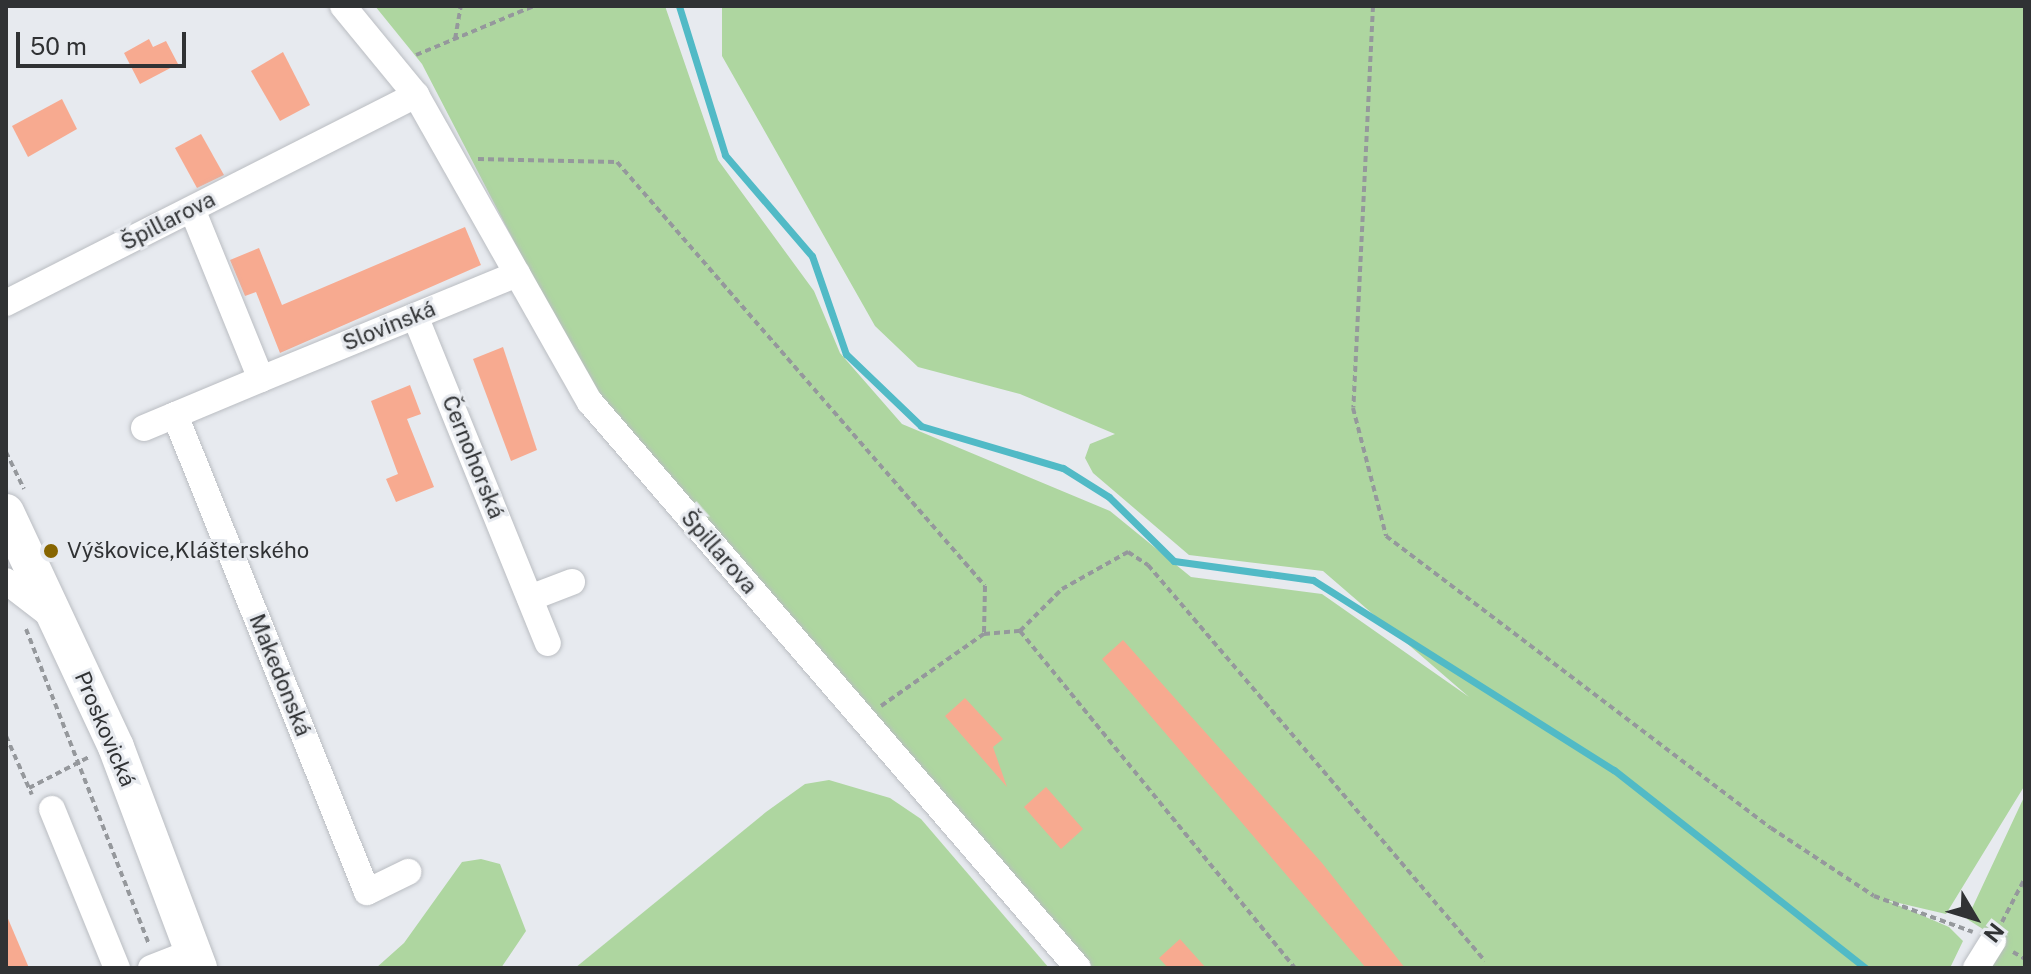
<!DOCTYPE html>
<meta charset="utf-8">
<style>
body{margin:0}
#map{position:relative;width:2031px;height:974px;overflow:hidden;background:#e7eaef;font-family:"Public Sans",sans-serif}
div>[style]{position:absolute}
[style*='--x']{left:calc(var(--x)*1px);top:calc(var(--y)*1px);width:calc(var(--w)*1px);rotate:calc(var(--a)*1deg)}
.green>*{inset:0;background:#aed6a0}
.stream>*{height:7px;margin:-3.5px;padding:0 3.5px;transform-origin:3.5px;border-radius:3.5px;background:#51bac6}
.building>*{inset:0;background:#f7aa90}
.path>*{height:4px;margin-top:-2px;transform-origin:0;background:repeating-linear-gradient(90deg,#95989c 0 6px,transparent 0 10px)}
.roads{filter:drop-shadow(0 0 2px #babdc2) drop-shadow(0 0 2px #babdc2)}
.street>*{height:26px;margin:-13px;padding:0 13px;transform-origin:13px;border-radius:13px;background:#fff}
.secondary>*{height:36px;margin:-18px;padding:0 18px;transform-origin:18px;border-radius:18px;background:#fff}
.dots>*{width:22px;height:22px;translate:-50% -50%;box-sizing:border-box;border:4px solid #e7eaef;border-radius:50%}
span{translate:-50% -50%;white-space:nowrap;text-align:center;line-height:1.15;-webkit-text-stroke:6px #e7eaef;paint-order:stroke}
.street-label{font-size:22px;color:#303234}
.poi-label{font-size:22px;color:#303234}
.left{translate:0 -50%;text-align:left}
.frame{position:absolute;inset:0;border:8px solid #303234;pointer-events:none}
.north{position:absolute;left:1935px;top:878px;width:80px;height:80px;-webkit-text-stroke:6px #e7eaef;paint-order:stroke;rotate:128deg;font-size:22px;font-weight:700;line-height:32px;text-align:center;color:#303234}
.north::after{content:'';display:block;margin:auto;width:28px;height:36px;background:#303234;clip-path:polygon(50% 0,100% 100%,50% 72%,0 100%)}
.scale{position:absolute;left:16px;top:32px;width:170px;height:36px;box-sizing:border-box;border:4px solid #303234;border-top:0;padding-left:10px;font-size:24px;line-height:28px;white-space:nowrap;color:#303234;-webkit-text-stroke:6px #e7eaef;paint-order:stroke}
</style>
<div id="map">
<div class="green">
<div style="clip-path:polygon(375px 6px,665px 6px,718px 160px,814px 291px,840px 353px,902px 424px,1110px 511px,1191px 577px,1322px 594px,1469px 697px,1323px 571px,1189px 555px,1093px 473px,1085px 458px,1090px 444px,1115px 434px,1020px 394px,918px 367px,875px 326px,722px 56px,722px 6px,2025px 6px,2025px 785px,1946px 914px,1886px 900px,1949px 927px,1963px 941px,1950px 968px,1093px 968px,588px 384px,422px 64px)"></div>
<div style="clip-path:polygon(829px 780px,890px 798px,921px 819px,1049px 968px,575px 968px,766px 812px,805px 784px)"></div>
<div style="clip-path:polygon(2025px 795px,2025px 968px,1988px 968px,1989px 933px,1967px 919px)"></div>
<div style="clip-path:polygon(481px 859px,500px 864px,526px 931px,501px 968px,376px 968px,404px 943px,462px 862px)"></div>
</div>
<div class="stream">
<div style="--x:679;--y:6;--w:156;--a:72.8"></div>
<div style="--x:725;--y:155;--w:133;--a:49.3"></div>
<div style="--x:812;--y:256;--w:104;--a:70.9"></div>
<div style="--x:846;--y:354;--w:104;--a:43.8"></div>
<div style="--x:921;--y:426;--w:148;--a:16.5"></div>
<div style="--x:1063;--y:468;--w:54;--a:32.2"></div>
<div style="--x:1109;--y:497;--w:91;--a:44.6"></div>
<div style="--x:1174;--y:561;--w:140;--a:7.8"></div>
<div style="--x:1313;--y:580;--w:356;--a:32.3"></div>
<div style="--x:1614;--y:770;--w:320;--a:38.2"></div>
</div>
<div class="building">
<div style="clip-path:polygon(149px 39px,153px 47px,166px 41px,178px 64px,140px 84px,124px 53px)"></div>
<div style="clip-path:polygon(283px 52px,310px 105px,280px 121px,251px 71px)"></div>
<div style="clip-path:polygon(62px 99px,77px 129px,28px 157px,12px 126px)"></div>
<div style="clip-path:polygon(201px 134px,224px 175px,197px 188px,175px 148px)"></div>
<div style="clip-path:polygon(465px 227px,481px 265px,280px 353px,256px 292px,245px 296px,230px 260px,259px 248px,282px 305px)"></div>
<div style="clip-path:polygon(503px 347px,537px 450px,511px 461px,473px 359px)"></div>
<div style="clip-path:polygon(410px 385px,421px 414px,407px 419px,434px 487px,396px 502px,386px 479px,398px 474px,371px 401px)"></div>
<div style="clip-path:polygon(1123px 640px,1322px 863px,1405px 968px,1366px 968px,1102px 659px)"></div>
<div style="clip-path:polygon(965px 698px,1003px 739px,993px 747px,1007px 787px,945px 716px)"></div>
<div style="clip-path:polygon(1046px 787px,1083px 829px,1061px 849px,1024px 807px)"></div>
<div style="clip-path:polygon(6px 914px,29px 968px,6px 968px)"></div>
<div style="clip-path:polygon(1180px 939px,1206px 968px,1168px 968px,1159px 958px)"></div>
</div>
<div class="path">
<div style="--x:1373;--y:6;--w:402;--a:92.8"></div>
<div style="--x:1353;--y:408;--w:132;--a:75.5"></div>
<div style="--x:1386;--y:536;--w:483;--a:37.2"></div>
<div style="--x:1771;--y:828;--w:123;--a:33.4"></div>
<div style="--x:1874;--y:896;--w:105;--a:20"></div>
<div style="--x:455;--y:39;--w:34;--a:-80"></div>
<div style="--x:416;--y:55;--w:128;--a:-22.6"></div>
<div style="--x:478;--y:159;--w:139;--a:1.2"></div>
<div style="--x:617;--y:162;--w:561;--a:49.04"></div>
<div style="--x:985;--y:586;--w:48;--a:91.2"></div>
<div style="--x:6;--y:452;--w:41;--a:64.1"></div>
<div style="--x:26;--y:629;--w:339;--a:68.7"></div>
<div style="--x:1020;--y:631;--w:435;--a:50.8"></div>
<div style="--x:881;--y:706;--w:126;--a:-35"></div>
<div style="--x:984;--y:634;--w:36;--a:-5"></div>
<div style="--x:1020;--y:631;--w:59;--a:-45"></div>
<div style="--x:1062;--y:589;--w:76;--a:-29.3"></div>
<div style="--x:1128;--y:552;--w:24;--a:33"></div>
<div style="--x:1148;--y:565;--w:520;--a:49.6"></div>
<div style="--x:6;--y:736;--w:64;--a:66.2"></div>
<div style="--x:29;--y:788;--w:68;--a:-27.3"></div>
<div style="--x:2002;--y:922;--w:50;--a:-62.4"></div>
<div style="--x:2013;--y:952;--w:14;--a:30"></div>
</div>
<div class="roads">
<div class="street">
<div style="--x:343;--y:6;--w:115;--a:50.6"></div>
<div style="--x:416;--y:95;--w:353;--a:60.5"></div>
<div style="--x:590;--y:402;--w:747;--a:49.23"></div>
<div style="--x:6;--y:303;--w:460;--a:-26.9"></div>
<div style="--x:415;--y:316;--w:353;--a:67.9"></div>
<div style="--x:261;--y:379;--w:277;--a:-22.3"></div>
<div style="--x:175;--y:415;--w:514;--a:68.07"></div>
<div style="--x:367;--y:892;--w:46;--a:-26"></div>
<div style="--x:144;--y:428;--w:127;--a:-22.7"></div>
<div style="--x:261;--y:379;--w:183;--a:-112.1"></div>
<div style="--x:6;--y:581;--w:61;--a:37.6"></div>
<div style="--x:530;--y:598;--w:45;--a:-20.9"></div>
<div style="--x:52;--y:809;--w:172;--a:67.8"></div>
<div style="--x:151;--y:968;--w:44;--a:-21.3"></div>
<div style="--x:1976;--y:968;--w:32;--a:-58"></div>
</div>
<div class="secondary">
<div style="--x:6;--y:512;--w:259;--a:64.9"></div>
<div style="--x:116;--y:747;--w:236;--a:69.4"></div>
</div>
</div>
<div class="dots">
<div style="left:51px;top:551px;background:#876500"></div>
</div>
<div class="street-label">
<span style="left:168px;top:221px;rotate:-27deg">Špillarova</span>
<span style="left:389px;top:326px;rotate:-22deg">Slovinská</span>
<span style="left:473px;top:457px;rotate:68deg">Černohorská</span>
<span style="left:719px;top:552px;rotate:49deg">Špillarova</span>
<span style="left:280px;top:675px;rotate:68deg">Makedonská</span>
<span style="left:105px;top:729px;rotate:67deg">Proskovická</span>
</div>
<div class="poi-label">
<span class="left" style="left:67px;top:551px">Výškovice,Klášterského</span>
</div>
<div class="frame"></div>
<div class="north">N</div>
<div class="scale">50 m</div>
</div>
